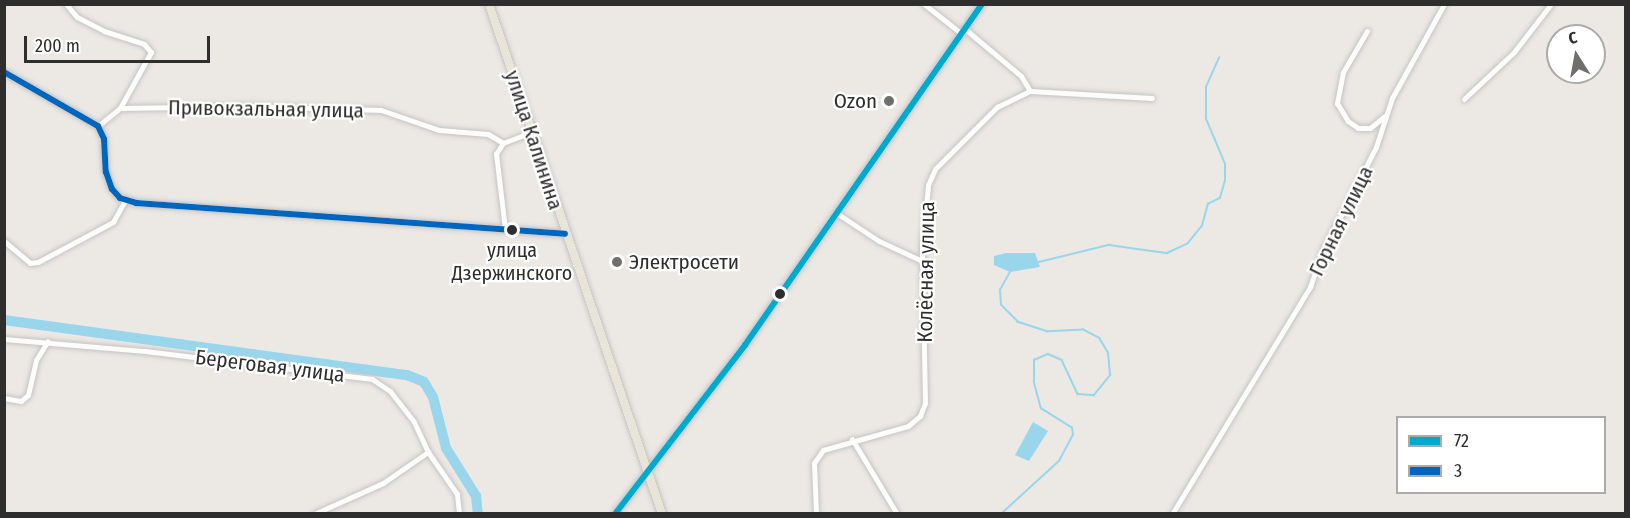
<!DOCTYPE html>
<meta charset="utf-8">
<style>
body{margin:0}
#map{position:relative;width:1630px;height:518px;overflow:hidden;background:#ece8e4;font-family:"Fira Sans Condensed",sans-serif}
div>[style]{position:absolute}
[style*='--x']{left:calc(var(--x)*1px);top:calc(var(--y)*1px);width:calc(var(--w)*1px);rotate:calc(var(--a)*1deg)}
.water>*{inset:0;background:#99d6ec}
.stream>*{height:1.5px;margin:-0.75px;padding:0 0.75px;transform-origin:0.75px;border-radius:0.75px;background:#99d6ec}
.river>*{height:10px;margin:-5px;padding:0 5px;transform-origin:5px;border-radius:5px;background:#99d6ec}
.roads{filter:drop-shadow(0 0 2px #c5c4c5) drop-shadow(0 0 2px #c5c4c5)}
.minor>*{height:5px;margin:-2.5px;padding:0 2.5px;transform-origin:2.5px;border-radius:2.5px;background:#fcfcfb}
.tertiary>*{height:6px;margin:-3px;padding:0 3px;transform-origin:3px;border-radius:3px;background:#fcfcfb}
.primary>*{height:8px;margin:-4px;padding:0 4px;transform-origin:4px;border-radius:4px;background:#e8e4d6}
.bus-1>*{height:6px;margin:-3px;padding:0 3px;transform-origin:3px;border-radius:3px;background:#00a9ce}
.bus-2>*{height:6px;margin:-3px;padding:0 3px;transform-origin:3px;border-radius:3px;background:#0065bd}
.dots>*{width:16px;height:16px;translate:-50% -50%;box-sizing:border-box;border:3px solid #fff;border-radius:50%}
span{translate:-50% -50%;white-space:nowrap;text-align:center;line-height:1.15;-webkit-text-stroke:4.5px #fff;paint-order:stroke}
.bus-label{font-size:20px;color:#2e2e2e}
.poi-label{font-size:21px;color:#2e2e2e}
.right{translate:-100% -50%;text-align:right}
.left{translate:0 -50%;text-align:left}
.street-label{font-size:21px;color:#2e2e2e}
.frame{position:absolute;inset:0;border:6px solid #2e2e2e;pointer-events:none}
.legend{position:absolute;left:1396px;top:416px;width:210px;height:78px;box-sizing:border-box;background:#fff;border:2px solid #ababab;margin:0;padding:8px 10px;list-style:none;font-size:18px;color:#2e2e2e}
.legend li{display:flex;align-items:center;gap:12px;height:30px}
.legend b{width:30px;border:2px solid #ababab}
.north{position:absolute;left:1546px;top:24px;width:60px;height:60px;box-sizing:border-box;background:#fff;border:2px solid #ababab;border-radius:50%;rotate:349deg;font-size:16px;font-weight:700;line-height:24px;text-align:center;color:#2e2e2e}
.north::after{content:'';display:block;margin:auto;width:21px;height:27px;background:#706f6e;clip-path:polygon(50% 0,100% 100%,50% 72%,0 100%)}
.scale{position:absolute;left:24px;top:36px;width:186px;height:27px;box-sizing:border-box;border:3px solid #2e2e2e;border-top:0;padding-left:8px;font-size:18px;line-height:21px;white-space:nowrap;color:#2e2e2e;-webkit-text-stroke:4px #fff;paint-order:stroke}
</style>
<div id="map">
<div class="water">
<div style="clip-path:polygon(1006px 253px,1035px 253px,1040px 267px,1010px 272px,994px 265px,994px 256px)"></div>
<div style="clip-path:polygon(1033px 422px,1048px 431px,1029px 461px,1015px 455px)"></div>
</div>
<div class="stream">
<div style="--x:1039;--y:262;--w:72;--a:-13.7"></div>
<div style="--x:1109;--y:245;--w:59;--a:7.9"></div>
<div style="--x:1167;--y:253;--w:23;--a:-25"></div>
<div style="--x:1188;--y:243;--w:22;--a:-51"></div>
<div style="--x:1202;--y:226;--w:23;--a:-75"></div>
<div style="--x:1208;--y:204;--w:13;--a:-27"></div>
<div style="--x:1220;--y:198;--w:18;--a:-74"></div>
<div style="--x:1225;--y:181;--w:17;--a:-90"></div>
<div style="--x:1225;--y:164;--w:49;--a:-112.9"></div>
<div style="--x:1206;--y:119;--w:32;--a:-90"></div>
<div style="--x:1206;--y:87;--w:32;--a:-66"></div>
<div style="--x:1001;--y:514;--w:79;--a:-42.4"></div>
<div style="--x:1059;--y:461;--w:30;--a:-62"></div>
<div style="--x:1073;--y:435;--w:7;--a:-98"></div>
<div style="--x:1072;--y:428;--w:36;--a:-148"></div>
<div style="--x:1041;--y:409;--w:28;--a:-105"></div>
<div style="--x:1034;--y:382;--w:22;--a:-90"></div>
<div style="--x:1034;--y:360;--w:15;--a:-23"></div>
<div style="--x:1048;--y:354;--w:15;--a:23"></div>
<div style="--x:1062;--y:360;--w:38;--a:65"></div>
<div style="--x:1078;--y:394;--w:16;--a:4"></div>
<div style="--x:1094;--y:395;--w:26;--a:-51"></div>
<div style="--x:1110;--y:375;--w:22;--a:-95"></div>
<div style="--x:1108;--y:353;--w:17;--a:-121"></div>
<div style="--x:1099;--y:338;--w:18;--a:-153"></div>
<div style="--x:1083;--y:330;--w:35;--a:177"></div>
<div style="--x:1048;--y:332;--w:32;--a:-162"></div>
<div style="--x:1018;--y:322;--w:24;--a:-135"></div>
<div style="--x:1001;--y:305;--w:15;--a:-94"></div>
<div style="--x:1000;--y:290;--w:21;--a:-61"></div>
</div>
<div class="river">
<div style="--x:4;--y:320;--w:407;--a:7.8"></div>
<div style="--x:407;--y:375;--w:18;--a:22"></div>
<div style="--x:424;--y:382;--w:17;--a:59"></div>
<div style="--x:433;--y:397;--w:53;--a:75.7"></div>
<div style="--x:446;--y:448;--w:57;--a:58"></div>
<div style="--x:476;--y:496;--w:18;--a:84"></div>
</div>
<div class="roads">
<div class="minor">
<div style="--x:66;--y:4;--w:17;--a:50"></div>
<div style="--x:77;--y:17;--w:30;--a:27"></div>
<div style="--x:104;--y:31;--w:42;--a:18"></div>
<div style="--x:144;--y:44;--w:11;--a:49"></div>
<div style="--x:151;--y:52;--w:64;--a:119"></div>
<div style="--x:120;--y:108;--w:28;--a:141"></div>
<div style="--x:924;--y:4;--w:48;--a:38.3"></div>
<div style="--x:965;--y:29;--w:73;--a:40"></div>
<div style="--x:1021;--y:76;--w:17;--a:59"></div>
<div style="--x:1367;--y:31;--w:48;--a:120.3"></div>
<div style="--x:1343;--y:72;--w:32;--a:101"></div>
<div style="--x:1337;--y:103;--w:21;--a:59"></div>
<div style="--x:1348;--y:121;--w:12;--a:35"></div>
<div style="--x:1358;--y:128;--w:12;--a:0"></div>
<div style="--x:1370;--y:128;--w:19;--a:-39"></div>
<div style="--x:1464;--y:99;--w:69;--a:-43.2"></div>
<div style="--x:1514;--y:52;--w:61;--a:-52.4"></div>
<div style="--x:120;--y:108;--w:127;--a:-0.9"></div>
<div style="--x:247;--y:106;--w:134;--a:1.7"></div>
<div style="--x:381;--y:110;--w:61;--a:19"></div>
<div style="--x:439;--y:130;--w:49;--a:4.7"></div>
<div style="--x:488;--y:134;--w:17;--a:31"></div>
<div style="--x:838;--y:214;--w:49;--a:33.4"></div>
<div style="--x:879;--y:241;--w:47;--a:24.9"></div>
<div style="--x:505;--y:229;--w:76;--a:-96.8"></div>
<div style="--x:496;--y:154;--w:13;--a:-58"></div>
<div style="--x:503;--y:143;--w:30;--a:-21"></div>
<div style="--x:4;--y:241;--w:34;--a:40"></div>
<div style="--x:30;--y:263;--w:8;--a:-7"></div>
<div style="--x:38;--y:262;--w:85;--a:-28.1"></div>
<div style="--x:113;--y:222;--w:25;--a:-61"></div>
<div style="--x:4;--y:339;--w:142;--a:4.9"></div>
<div style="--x:145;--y:351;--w:229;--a:7"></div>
<div style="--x:372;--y:379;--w:22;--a:34"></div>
<div style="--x:390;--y:391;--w:39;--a:52"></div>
<div style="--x:414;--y:422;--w:33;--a:65"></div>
<div style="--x:428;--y:452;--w:51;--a:55.4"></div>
<div style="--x:457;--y:494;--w:20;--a:84"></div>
<div style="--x:4;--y:398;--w:17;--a:10"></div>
<div style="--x:21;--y:401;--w:9;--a:-41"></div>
<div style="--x:28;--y:395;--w:36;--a:-77"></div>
<div style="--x:36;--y:360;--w:22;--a:-58"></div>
<div style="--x:852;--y:439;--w:87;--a:59"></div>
<div style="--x:314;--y:514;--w:76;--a:-24.2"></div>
<div style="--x:383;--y:483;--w:55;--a:-34.6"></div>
<div style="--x:816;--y:514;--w:51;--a:-92.2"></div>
<div style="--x:814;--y:463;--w:16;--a:-55"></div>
<div style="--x:823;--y:450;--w:88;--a:-15.8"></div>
<div style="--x:908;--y:426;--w:16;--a:-40"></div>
<div style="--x:920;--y:416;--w:14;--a:-69"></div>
<div style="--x:925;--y:403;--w:153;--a:-91.1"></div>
<div style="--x:922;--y:250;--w:65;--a:-84.7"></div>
<div style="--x:928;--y:185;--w:17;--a:-66"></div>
<div style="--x:935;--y:169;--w:88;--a:-45"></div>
<div style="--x:997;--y:107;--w:37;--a:-26"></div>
<div style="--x:1030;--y:91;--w:122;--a:3.3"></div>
<div style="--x:1172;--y:514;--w:266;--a:-58.7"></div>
<div style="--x:1310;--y:287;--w:37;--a:-71"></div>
<div style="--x:1322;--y:252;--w:118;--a:-62.8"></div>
<div style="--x:1376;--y:147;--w:52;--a:-71.9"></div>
<div style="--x:1392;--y:98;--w:107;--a:-61"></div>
</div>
<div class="tertiary">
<div style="--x:4;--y:72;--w:108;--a:29.9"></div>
<div style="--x:98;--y:126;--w:14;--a:65"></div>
<div style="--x:104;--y:139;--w:33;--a:87"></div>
<div style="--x:106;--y:172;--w:18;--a:71"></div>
<div style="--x:112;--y:189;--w:12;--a:48"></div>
<div style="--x:120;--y:198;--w:17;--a:17"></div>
<div style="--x:136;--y:203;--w:430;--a:4.1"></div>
<div style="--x:615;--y:514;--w:213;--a:-52.4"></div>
<div style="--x:745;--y:345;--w:415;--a:-55.2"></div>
</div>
<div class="primary">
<div style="--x:489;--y:4;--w:539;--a:71.26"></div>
</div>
</div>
<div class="bus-1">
<div style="--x:615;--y:514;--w:213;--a:-52.4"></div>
<div style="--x:745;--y:345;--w:415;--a:-55.2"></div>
</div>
<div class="bus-2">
<div style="--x:4;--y:72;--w:108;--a:29.9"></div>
<div style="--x:98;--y:126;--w:14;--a:65"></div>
<div style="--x:104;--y:139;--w:33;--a:87"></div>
<div style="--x:106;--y:172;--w:18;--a:71"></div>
<div style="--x:112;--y:189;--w:12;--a:48"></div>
<div style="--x:120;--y:198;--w:17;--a:17"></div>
<div style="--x:136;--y:203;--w:430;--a:4.1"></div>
</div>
<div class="dots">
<div style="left:889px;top:101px;background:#706f6e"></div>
<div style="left:512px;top:230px;background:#2e2e2e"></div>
<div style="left:617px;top:262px;background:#706f6e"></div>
<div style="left:780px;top:294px;background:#2e2e2e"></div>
</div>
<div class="bus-label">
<span style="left:512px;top:262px">улица<br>Дзержинского</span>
</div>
<div class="poi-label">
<span class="right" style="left:877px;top:101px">Ozon</span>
<span class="left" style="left:629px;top:262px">Электросети</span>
</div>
<div class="street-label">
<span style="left:266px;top:109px;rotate:1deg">Привокзальная улица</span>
<span style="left:534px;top:140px;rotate:72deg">улица Калинина</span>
<span style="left:1341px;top:221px;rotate:-64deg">Горная улица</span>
<span style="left:926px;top:272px;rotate:-89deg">Колёсная улица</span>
<span style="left:270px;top:366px;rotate:7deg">Береговая улица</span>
</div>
<div class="frame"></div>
<ul class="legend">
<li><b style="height:8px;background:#00a9ce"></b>72</li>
<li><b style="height:8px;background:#0065bd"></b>3</li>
</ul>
<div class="north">С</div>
<div class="scale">200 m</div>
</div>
